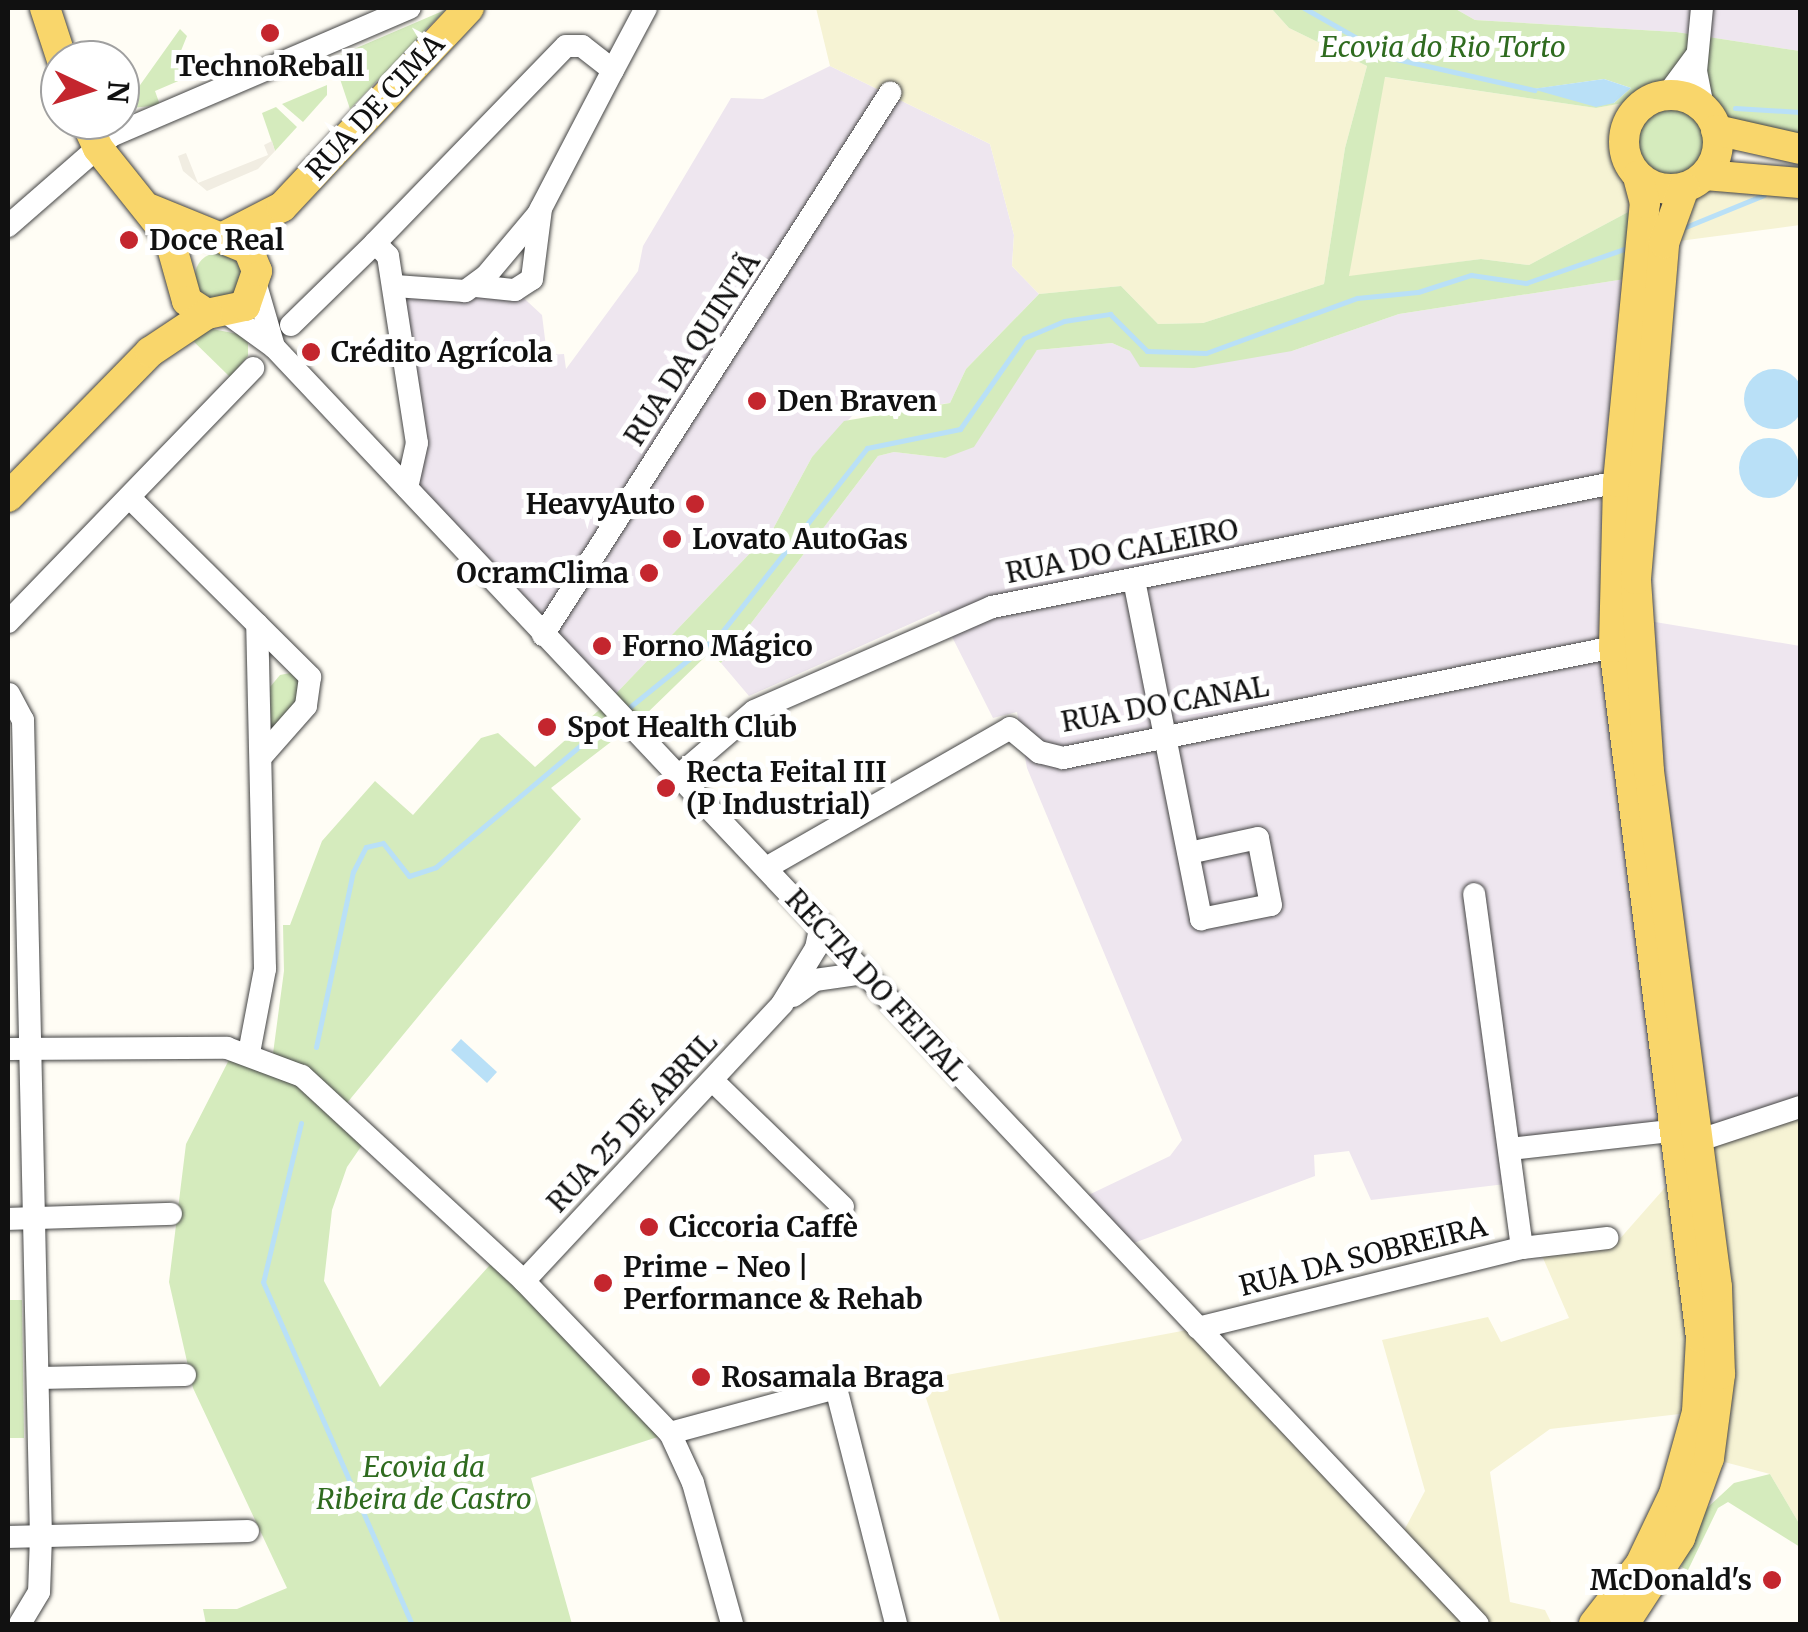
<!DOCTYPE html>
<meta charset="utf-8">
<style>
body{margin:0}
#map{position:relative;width:1808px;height:1632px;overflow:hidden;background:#fffdf5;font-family:Merriweather,serif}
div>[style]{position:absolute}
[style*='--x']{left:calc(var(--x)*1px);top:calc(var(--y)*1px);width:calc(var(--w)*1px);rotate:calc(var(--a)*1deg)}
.industrial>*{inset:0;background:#eee6ef}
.farmland>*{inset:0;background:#f6f3d4}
.green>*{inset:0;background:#d5ebbd}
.round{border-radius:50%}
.plaza>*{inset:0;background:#f1ede2}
.water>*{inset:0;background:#b9e0f7}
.stream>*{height:5px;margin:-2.5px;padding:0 2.5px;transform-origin:2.5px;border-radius:2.5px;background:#b9e0f7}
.roads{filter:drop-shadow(0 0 2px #444) drop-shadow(0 0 2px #444)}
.minor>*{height:22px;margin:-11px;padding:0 11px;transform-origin:11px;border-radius:11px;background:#fff}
.major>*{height:30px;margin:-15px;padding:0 15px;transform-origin:15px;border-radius:15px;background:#f9d66b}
.major>.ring{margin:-15px;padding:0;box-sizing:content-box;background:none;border:30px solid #f9d66b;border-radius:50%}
.dots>*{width:28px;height:28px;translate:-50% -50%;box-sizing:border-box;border:5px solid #fff;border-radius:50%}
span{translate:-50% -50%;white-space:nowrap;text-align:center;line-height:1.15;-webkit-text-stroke:10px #fff;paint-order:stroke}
.park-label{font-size:28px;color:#2f6b1f;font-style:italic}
.poi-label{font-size:28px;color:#111;font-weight:700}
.left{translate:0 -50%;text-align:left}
.right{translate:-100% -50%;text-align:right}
.street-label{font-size:28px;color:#111}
.frame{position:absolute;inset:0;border:10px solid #111;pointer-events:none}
.north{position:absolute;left:40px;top:40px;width:100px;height:100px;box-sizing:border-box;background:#fff;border:2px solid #a0a0a0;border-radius:50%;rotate:94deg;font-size:28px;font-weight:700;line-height:40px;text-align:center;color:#111}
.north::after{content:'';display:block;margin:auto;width:35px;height:45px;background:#c4262e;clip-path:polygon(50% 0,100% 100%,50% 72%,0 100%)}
</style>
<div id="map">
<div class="industrial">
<div style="clip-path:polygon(1454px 8px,1800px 8px,1800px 51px,1676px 32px,1475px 20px)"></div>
<div style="clip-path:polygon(830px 66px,990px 144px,1014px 235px,1012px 266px,1039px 294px,966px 369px,950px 403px,853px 415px,812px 457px,773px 529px,607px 703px,407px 488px,415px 467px,395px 286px,515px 290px,542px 315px,547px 355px,564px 354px,566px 369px,638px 271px,643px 246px,731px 98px,763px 99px)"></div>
<div style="clip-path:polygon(1638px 277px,1670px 1131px,1511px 1149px,1514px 1183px,1371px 1200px,1349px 1151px,1314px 1155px,1315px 1176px,1123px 1247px,1078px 1200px,1170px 1156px,1182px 1140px,1027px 768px,1017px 712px,993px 718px,939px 611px,749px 696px,721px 663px,878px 456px,894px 452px,945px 458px,1037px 350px,1112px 343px,1130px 351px,1292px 351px,1399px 314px)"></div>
<div style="clip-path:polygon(1637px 619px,1800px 646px,1800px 1107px,1697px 1141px)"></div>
</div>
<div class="farmland">
<div style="clip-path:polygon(816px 8px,1271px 8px,1289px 28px,1367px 66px,1345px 148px,1324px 284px,1203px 323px,1158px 324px,1121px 286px,1039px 294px,1012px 266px,1014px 235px,990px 144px,830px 66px)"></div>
<div style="clip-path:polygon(1384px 77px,1596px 108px,1647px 98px,1624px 136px,1645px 203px,1529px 265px,1481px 259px,1348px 277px)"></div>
<div style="clip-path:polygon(1800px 183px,1800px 225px,1664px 243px,1684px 188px)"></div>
<div style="clip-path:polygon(1800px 1107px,1800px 1525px,1770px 1474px,1709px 1458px,1697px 1141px)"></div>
<div style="clip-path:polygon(1677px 1174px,1697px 1412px,1550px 1429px,1490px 1472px,1510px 1602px,1545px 1610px,1552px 1624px,1001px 1624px,920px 1380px,1198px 1328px,1399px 1540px,1425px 1491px,1382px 1340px,1488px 1317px,1501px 1342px,1569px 1318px,1543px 1258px,1522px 1248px,1617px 1242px)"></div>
</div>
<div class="green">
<div style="clip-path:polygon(evenodd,1271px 8px,1454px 8px,1475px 20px,1676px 32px,1800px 51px,1800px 149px,1716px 130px,1703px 107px,1696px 71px,1667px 95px,1596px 108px,1385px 77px,1349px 276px,1481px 259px,1529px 265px,1645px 203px,1638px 277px,1399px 314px,1292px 351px,1194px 368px,1140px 367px,1130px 351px,1112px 343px,1037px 350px,974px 447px,945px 458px,894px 452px,878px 456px,721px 663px,709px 653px,642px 718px,551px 788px,581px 819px,342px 1109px,369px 1135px,347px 1167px,332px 1210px,324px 1281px,380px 1387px,498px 1256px,670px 1433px,531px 1478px,572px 1624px,206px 1624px,203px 1609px,237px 1609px,287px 1588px,193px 1388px,169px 1282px,186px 1144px,234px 1050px,272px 1061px,284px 971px,283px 925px,290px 925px,322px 841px,375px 781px,413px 815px,481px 738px,498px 733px,535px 767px,607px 703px,773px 529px,812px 457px,844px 421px,950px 403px,966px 369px,1039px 294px,1121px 286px,1158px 324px,1203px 323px,1324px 284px,1345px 148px,1367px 66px,1289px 28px,1271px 8px,1604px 79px,1631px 88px,1614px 103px,1534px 89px,1604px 79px)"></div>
<div style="clip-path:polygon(445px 10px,350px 109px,333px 58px)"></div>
<div style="clip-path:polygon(180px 29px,187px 36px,178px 58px,183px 79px,155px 91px,160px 105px,123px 109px)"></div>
<div style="clip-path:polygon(327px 85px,327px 95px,303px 122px,282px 104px)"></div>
<div style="clip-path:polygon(276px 107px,297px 127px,275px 151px,262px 113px)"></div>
<div class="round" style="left:1636px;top:108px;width:70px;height:70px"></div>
<div class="round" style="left:195px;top:253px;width:46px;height:46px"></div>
<div style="clip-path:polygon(207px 328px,238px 334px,248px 343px,248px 356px,230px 377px,188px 336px)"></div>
<div style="clip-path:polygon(295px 672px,305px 694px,271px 731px,270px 687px,280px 675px)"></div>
<div style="clip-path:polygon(8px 1300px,22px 1300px,24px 1438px,8px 1438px)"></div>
<div style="clip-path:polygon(1770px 1474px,1800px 1525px,1800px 1547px,1728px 1502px,1718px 1508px,1688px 1570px,1681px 1567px,1707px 1508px,1734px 1483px)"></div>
</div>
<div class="plaza">
<div style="clip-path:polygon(272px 141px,275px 151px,258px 169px,207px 191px,183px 171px,178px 156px,186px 153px,198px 183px,268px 155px,264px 145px)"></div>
</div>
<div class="water">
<div style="clip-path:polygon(1604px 79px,1631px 88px,1614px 103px,1596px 107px,1532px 89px)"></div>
<div class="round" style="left:1744px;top:369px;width:60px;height:60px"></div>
<div class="round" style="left:1739px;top:438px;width:60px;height:60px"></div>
<div style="clip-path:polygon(461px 1039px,497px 1072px,487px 1083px,451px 1050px)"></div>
</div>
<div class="stream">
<div style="--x:1304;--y:8;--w:101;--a:29.6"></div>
<div style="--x:1392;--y:58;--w:146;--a:12.7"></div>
<div style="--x:1735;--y:108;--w:65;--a:3.5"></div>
<div style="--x:1683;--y:228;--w:87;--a:-22.2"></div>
<div style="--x:631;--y:706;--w:116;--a:-39"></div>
<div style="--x:721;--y:633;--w:236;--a:-51.7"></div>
<div style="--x:867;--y:448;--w:95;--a:-11.5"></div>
<div style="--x:960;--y:429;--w:111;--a:-54.9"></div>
<div style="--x:1024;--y:338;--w:43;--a:-23"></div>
<div style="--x:1064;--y:321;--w:47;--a:-8.7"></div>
<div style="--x:1110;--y:314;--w:52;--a:45"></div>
<div style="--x:1147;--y:351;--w:59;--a:1.9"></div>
<div style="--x:1206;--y:353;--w:161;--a:-20"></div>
<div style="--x:1357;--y:298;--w:61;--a:-5.6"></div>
<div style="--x:1418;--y:292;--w:56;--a:-17.8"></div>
<div style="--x:1471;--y:275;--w:56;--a:8.3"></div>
<div style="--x:1526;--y:283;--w:104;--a:-19.1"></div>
<div style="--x:316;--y:1047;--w:179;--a:-78.1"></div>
<div style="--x:353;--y:872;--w:28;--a:-63"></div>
<div style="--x:366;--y:847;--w:17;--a:-13"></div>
<div style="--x:383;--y:843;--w:42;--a:51.8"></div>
<div style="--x:409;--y:876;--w:28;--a:-18"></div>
<div style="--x:436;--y:867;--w:222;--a:-40.1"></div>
<div style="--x:301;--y:1123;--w:163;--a:103.4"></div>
<div style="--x:263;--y:1282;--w:373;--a:66.5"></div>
</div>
<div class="roads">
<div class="minor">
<div style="--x:1702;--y:8;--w:63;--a:95.4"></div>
<div style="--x:1696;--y:71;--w:37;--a:79"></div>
<div style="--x:613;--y:70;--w:70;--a:-62"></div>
<div style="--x:1667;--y:95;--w:49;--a:-53.4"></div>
<div style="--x:8;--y:226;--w:137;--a:-41.1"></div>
<div style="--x:111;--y:136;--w:325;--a:-23.2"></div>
<div style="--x:375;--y:243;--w:274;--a:-45.9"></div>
<div style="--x:566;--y:46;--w:16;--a:0"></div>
<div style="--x:582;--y:46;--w:39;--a:38"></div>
<div style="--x:613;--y:70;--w:162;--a:117.5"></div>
<div style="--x:538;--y:214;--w:81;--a:130"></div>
<div style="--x:486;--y:276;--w:26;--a:144"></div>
<div style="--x:465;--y:291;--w:70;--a:-175.9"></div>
<div style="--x:256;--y:285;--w:65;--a:73.8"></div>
<div style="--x:476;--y:286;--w:39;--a:6"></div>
<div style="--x:515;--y:290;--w:20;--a:-33"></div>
<div style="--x:532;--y:279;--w:71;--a:-82.7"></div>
<div style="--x:227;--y:313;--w:58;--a:35.9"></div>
<div style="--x:274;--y:347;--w:1755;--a:46.69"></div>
<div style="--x:291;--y:325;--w:117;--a:-44.3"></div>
<div style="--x:375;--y:243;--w:18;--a:45"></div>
<div style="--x:388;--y:256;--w:189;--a:81.2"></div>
<div style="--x:417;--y:443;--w:46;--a:102.5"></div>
<div style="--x:130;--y:498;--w:254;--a:44.8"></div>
<div style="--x:310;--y:677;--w:29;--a:98"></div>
<div style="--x:306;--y:706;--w:68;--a:131.4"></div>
<div style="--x:1134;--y:580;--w:346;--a:78.8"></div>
<div style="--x:1201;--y:919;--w:71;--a:-11.3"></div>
<div style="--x:1271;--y:905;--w:68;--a:-101"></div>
<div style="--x:1258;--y:838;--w:71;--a:167.7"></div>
<div style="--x:8;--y:622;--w:353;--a:-46"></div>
<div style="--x:543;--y:635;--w:644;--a:-57.37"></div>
<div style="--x:9;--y:694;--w:30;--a:62"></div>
<div style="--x:23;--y:720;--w:816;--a:88.74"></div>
<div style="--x:41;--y:1536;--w:56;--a:92"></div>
<div style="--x:39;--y:1592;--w:37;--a:121"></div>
<div style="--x:677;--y:777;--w:101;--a:-40.6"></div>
<div style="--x:754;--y:711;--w:260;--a:-23.6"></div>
<div style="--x:992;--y:607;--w:638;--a:-11.29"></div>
<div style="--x:766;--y:868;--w:281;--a:-29.8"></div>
<div style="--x:1010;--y:728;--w:38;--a:40"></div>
<div style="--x:1039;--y:752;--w:25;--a:14"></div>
<div style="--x:1063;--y:758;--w:562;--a:-11.39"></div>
<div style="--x:793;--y:996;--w:27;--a:-36"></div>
<div style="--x:815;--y:980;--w:49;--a:-8.1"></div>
<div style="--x:8;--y:1049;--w:219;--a:-0.3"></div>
<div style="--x:227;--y:1048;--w:80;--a:20.5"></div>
<div style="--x:302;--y:1076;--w:302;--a:42.7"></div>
<div style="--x:524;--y:1281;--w:211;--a:46.2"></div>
<div style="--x:670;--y:1433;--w:55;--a:65.3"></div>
<div style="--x:693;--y:1483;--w:146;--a:74.5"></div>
<div style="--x:249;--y:1053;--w:86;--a:-79.2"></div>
<div style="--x:265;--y:969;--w:345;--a:-91.3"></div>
<div style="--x:713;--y:1081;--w:181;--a:44.1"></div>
<div style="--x:1697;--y:1141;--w:108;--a:-18.3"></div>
<div style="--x:1510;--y:1149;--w:161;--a:-6.4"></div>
<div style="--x:8;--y:1219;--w:163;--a:-1.8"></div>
<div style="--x:1522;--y:1248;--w:86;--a:-6.7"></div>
<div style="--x:524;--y:1281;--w:379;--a:-47"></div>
<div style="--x:782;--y:1004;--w:66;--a:-58.7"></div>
<div style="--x:816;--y:948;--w:24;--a:-78"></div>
<div style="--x:1198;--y:1328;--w:334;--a:-13.9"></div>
<div style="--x:1522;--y:1248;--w:357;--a:-97.7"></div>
<div style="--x:38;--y:1378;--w:147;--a:-1.2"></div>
<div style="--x:670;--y:1433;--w:172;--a:-15.2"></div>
<div style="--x:836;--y:1388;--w:244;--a:75.7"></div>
<div style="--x:8;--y:1537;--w:240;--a:-1.4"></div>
</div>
<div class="major">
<div style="--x:45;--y:8;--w:55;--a:71.9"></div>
<div class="ring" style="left:1624px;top:95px;width:64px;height:64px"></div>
<div style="--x:85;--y:120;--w:31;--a:65"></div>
<div style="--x:98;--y:148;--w:114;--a:51.4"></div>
<div style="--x:169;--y:237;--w:66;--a:74.3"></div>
<div style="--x:187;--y:301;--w:24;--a:33"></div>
<div style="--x:207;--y:314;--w:39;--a:-12"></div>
<div style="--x:245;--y:306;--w:37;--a:-71"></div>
<div style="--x:257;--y:271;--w:24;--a:-112"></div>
<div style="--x:248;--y:249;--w:106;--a:-157.8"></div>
<div style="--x:1716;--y:130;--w:86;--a:12.7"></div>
<div style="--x:1705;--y:175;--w:95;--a:4.8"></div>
<div style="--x:225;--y:236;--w:64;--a:-27"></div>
<div style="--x:282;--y:207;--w:273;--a:-46.8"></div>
<div style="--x:8;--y:497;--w:203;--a:-45.6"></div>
<div style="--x:150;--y:352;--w:69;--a:-33.7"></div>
<div style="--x:1594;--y:1624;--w:75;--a:-52.1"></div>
<div style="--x:1640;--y:1565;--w:79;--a:-64.4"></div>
<div style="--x:1674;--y:1494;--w:85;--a:-74.3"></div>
<div style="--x:1697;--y:1412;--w:74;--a:-86.9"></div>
<div style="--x:1701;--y:1338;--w:696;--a:-97.18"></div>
<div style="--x:1614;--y:647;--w:165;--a:-88.6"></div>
<div style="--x:1618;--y:482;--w:280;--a:-84.5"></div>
<div style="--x:1645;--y:203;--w:28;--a:-105"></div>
<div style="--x:1624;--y:1624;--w:103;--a:-56.9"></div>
<div style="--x:1680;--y:1538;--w:85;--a:-70.1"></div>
<div style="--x:1709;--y:1458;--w:85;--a:-82.5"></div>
<div style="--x:1720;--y:1374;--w:87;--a:-92"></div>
<div style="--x:1717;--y:1287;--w:520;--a:-97.51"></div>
<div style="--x:1649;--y:771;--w:192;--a:-93.9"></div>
<div style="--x:1636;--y:579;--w:337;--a:-85.2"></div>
<div style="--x:1664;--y:243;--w:59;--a:-70"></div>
</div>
</div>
<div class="dots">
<div style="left:270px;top:33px;background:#c4262e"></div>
<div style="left:129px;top:240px;background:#c4262e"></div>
<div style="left:311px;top:352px;background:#c4262e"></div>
<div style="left:757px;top:401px;background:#c4262e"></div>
<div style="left:695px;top:504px;background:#c4262e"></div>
<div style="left:672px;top:539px;background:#c4262e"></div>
<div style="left:649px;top:573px;background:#c4262e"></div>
<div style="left:602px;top:646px;background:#c4262e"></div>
<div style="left:547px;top:727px;background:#c4262e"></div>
<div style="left:666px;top:788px;background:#c4262e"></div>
<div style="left:649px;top:1227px;background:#c4262e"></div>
<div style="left:603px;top:1283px;background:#c4262e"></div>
<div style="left:701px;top:1377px;background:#c4262e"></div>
<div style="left:1772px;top:1580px;background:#c4262e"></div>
</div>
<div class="park-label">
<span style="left:1443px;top:47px">Ecovia do Rio Torto</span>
<span style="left:424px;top:1483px">Ecovia da<br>Ribeira de Castro</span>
</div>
<div class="poi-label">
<span style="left:270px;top:66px">TechnoReball</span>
<span class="left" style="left:149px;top:240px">Doce Real</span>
<span class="left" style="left:331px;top:352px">Crédito Agrícola</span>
<span class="left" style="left:777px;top:401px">Den Braven</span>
<span class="right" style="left:675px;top:504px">HeavyAuto</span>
<span class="left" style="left:692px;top:539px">Lovato AutoGas</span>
<span class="right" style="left:629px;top:573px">OcramClima</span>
<span class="left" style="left:622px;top:646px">Forno Mágico</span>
<span class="left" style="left:567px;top:727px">Spot Health Club</span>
<span class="left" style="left:686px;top:788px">Recta Feital III<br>(P Industrial)</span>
<span class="left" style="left:669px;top:1227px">Ciccoria Caffè</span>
<span class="left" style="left:623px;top:1283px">Prime - Neo |<br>Performance &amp; Rehab</span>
<span class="left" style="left:721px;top:1377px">Rosamala Braga</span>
<span class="right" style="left:1752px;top:1580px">McDonald's</span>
</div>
<div class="street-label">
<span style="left:375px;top:107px;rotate:-47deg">RUA DE CIMA</span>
<span style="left:692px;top:349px;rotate:-57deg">RUA DA QUINTÃ</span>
<span style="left:1122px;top:551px;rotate:-11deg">RUA DO CALEIRO</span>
<span style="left:1165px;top:704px;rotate:-10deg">RUA DO CANAL</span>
<span style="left:876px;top:985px;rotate:47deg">RECTA DO FEITAL</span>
<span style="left:632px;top:1122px;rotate:-47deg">RUA 25 DE ABRIL</span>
<span style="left:1363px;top:1256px;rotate:-14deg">RUA DA SOBREIRA</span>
</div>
<div class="frame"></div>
<div class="north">N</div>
</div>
